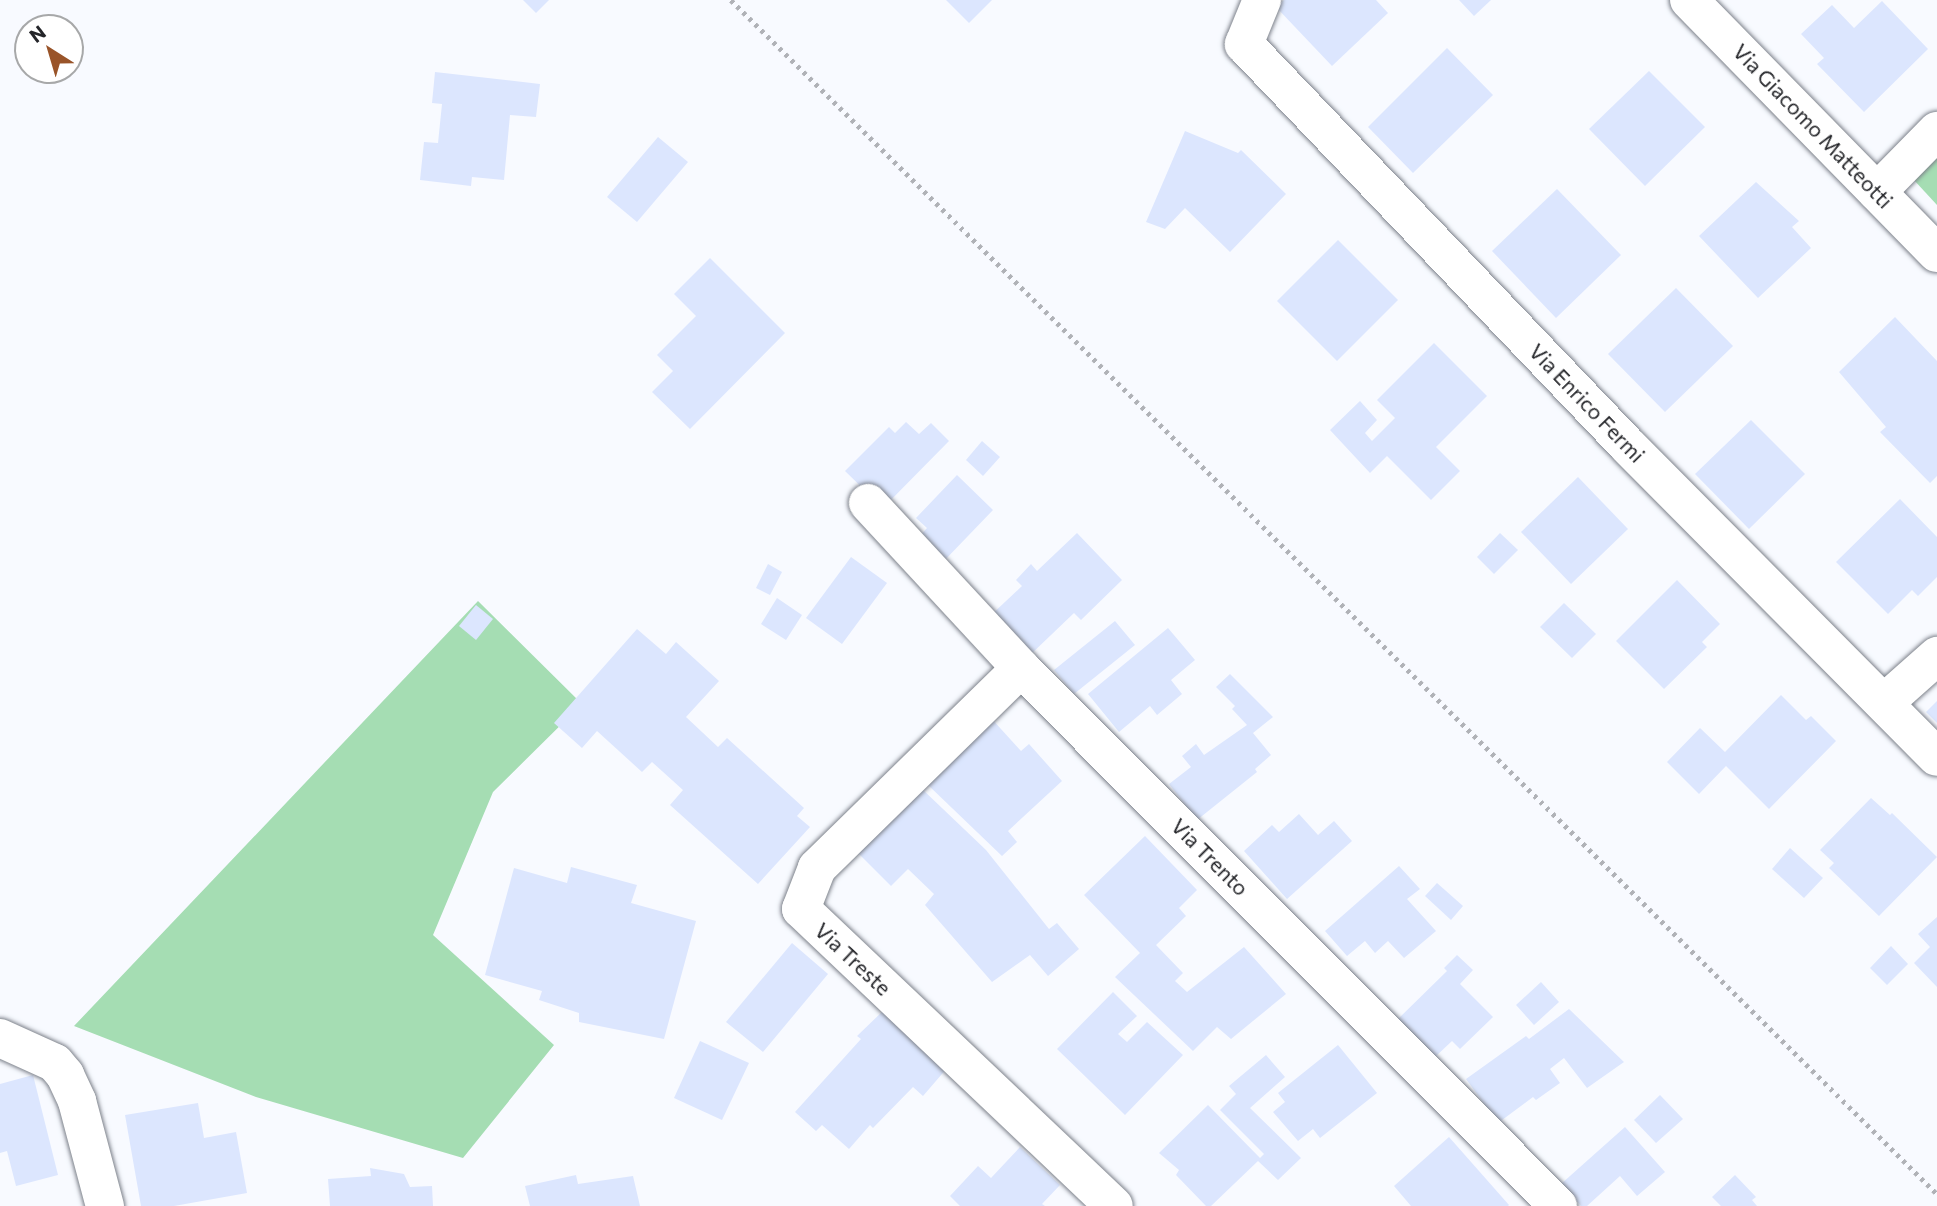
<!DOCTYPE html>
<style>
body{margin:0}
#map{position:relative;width:1937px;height:1206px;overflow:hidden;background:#f8faff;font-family:Commissioner,sans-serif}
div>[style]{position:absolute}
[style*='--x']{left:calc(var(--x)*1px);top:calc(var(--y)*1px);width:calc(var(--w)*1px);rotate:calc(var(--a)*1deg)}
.green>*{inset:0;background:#a5ddb3}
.building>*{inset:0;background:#dce6fe}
.path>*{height:4.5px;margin-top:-2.25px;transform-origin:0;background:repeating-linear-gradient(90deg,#b0b2b7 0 3.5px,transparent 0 8.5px)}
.roads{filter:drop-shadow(0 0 2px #7d828b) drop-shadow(0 0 2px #7d828b)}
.minor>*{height:38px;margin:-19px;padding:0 19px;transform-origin:19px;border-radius:19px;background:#fff}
span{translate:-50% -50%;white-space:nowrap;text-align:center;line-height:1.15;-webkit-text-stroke:6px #fff;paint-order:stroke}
.street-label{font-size:21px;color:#242529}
.north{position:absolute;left:14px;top:14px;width:70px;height:70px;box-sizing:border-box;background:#fff;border:2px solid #a7a8a9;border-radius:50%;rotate:323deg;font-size:19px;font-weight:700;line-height:28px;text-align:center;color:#242529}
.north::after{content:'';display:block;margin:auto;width:24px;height:32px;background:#995429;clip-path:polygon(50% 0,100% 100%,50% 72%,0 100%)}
</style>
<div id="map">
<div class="green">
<div style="clip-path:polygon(1937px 154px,1937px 205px,1913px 179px)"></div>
<div style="clip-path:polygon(478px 601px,582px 704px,493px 792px,433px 935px,554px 1045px,463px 1158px,256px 1097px,74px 1026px)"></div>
</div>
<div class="building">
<div style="clip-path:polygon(523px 0,549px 0,536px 13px)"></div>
<div style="clip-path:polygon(946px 0,992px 0,969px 23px)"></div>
<div style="clip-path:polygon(1284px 0,1376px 0,1388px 13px,1332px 66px,1276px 7px)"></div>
<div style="clip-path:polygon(1459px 0,1491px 0,1474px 16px)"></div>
<div style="clip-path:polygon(1882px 1px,1928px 49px,1864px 112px,1817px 64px,1824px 58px,1801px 34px,1832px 5px,1854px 28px)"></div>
<div style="clip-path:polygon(1447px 48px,1493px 95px,1413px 173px,1368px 127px)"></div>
<div style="clip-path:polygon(1649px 71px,1705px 127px,1645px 186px,1589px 129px)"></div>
<div style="clip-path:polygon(435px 72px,540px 84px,536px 117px,510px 115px,504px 180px,472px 177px,471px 186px,420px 180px,424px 142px,438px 143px,442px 104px,432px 103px)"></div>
<div style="clip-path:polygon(1185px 131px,1238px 153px,1241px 150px,1286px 194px,1230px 252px,1185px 208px,1165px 229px,1146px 222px)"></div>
<div style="clip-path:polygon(658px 137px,688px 162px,637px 222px,607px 197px)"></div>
<div style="clip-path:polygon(1756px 182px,1799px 221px,1792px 227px,1811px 248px,1758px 298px,1699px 236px)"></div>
<div style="clip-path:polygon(1557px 189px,1621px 255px,1556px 318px,1492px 251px)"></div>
<div style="clip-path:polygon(1338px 240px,1398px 300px,1337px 361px,1277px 301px)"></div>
<div style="clip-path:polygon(710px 258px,785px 333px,690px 429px,652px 392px,673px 371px,657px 355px,696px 316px,674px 294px)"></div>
<div style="clip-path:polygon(1676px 288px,1733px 346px,1665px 412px,1608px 354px)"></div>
<div style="clip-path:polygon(1895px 317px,1937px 361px,1937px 476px,1930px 483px,1880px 432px,1886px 427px,1839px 372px)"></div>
<div style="clip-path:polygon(1434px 343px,1487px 396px,1436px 447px,1460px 471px,1431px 500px,1387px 456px,1370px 473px,1330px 430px,1360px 401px,1377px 420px,1365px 433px,1372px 441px,1395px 418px,1377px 400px)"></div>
<div style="clip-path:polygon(1751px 420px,1805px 474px,1749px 529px,1695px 474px)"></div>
<div style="clip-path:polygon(906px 422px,919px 434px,931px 423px,949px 441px,883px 508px,845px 471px,889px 427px,895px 433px)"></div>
<div style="clip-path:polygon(982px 441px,1000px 457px,983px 476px,966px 460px)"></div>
<div style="clip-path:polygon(957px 475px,993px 510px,942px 563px,917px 539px,927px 528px,916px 518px)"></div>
<div style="clip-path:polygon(1578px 477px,1628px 529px,1571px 584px,1521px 532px)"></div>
<div style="clip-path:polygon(1900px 499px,1937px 537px,1937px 577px,1918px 596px,1912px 590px,1888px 614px,1836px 562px)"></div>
<div style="clip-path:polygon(1077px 533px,1122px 580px,1081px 620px,1074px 613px,1028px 657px,989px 617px,1022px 586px,1016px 580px,1031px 564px,1037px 571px)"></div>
<div style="clip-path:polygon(1500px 533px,1518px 550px,1494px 574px,1477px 557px)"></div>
<div style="clip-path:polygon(851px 557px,887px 583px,842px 644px,806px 618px)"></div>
<div style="clip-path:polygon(768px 564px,782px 572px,770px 595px,756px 588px)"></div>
<div style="clip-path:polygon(1677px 580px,1720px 624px,1702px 642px,1707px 647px,1664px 689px,1616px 641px)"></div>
<div style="clip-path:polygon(777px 598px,802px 615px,786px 640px,761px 624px)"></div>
<div style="clip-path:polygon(1564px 603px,1596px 634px,1572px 658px,1540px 627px)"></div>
<div style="clip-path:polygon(476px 605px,493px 619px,476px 640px,459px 626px)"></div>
<div style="clip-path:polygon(1115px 621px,1135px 645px,1074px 694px,1054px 670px)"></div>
<div style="clip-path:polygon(1168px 628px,1195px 660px,1171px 680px,1182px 694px,1157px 715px,1150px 706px,1119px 732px,1088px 694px)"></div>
<div style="clip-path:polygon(637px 629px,666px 654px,676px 642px,719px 681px,686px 717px,718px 747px,727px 738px,804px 808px,797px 816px,810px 827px,758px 884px,670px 805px,683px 790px,652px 762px,642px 772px,597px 731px,582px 748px,554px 723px)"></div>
<div style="clip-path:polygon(1230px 674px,1273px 717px,1253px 733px,1271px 755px,1255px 769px,1257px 772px,1197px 820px,1169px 784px,1191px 767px,1182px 756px,1196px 744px,1204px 755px,1247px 725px,1232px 709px,1235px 706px,1216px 687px)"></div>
<div style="clip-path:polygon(1781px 695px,1806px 720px,1811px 716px,1836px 741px,1769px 809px,1726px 766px,1699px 794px,1667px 762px,1700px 728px,1725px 752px)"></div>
<div style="clip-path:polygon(1937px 701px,1937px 723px,1926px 712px)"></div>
<div style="clip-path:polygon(991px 718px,1021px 751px,1029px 744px,1062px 781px,1008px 831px,1017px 842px,1002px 856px,927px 784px)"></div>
<div style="clip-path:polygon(921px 788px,986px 850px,1049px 929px,1057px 923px,1079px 949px,1048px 976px,1030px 955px,992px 982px,925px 905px,934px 894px,908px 869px,891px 886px,856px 851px)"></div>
<div style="clip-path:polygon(1871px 798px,1890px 815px,1892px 813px,1937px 857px,1879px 916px,1829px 868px,1834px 863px,1820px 850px)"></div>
<div style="clip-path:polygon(1299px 814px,1318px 835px,1334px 821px,1352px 841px,1287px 899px,1244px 851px,1272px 825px,1279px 832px)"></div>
<div style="clip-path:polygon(1145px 836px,1197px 890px,1179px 908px,1186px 916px,1156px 945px,1183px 973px,1175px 981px,1187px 992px,1244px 947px,1286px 994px,1231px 1039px,1217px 1027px,1193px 1051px,1115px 977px,1140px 953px,1084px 895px)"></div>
<div style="clip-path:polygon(1790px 848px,1823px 878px,1804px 898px,1772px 869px)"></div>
<div style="clip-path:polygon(1399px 866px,1420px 889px,1407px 899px,1436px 931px,1404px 958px,1388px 941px,1375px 953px,1365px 941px,1347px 956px,1325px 931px)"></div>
<div style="clip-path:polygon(571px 867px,637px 885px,631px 903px,696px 921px,664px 1039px,579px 1022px,579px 1013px,539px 1000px,542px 991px,485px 975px,514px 868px,567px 883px)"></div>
<div style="clip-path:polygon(1437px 883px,1463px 906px,1451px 920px,1425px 896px)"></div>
<div style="clip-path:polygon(1937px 917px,1937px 987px,1914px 963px,1930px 947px,1918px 934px)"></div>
<div style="clip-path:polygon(792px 943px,828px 974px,763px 1052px,726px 1022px)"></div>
<div style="clip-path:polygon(1891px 946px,1908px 964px,1887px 985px,1870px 968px)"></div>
<div style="clip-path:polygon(1457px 955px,1473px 970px,1460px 984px,1493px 1017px,1460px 1049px,1452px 1041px,1435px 1057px,1397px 1020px,1447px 971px,1444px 968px)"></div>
<div style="clip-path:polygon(1541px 982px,1559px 1002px,1534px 1025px,1516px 1005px)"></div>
<div style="clip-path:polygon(1113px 992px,1137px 1016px,1118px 1034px,1127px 1042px,1147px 1022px,1183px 1055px,1125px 1115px,1057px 1049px)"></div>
<div style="clip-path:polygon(1569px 1009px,1624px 1062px,1587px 1088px,1564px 1058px,1550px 1069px,1560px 1083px,1536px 1100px,1533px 1097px,1498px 1123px,1466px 1079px,1526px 1036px,1529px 1039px)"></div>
<div style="clip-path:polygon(884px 1010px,948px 1067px,923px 1096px,913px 1087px,873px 1128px,870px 1125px,849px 1149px,822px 1125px,816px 1131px,795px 1112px,861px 1039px,857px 1036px)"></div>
<div style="clip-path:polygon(700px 1041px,749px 1063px,722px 1120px,674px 1098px)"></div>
<div style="clip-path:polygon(1338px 1045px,1377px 1093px,1320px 1138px,1313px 1129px,1298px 1141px,1273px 1112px,1285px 1102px,1278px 1093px)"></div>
<div style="clip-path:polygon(1266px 1055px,1285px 1077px,1250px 1108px,1301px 1158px,1278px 1180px,1258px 1161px,1211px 1206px,1206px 1206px,1176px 1175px,1179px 1170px,1159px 1153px,1208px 1105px,1260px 1158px,1264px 1154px,1220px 1110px,1236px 1094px,1229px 1086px)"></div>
<div style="clip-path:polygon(33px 1075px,58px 1175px,16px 1186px,7px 1151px,0 1153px,0 1084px)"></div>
<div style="clip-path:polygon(1660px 1095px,1683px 1119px,1656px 1143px,1634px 1120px)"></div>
<div style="clip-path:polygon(198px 1103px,204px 1138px,236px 1132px,247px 1193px,174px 1206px,141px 1206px,125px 1115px)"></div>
<div style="clip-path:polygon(1625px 1127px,1665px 1172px,1637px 1196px,1620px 1176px,1587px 1206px,1581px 1206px,1561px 1184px)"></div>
<div style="clip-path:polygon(1449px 1137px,1509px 1205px,1508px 1206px,1411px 1206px,1394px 1186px)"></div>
<div style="clip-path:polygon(1020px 1147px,1060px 1185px,1042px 1204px,1045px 1206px,960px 1206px,950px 1196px,978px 1166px,991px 1178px)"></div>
<div style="clip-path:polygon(370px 1168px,404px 1174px,410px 1187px,432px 1186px,433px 1206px,330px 1206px,328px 1179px,371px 1176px)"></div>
<div style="clip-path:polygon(576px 1175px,578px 1184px,633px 1176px,640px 1206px,530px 1206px,525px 1186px)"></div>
<div style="clip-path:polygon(1735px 1175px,1756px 1197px,1752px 1200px,1757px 1206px,1721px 1206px,1712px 1197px)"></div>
</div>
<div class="path">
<div style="--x:731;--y:0;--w:1697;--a:44.71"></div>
</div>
<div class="roads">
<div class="minor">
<div style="--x:1262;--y:0;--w:48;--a:112.2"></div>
<div style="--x:1244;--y:44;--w:556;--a:46.31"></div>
<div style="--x:1628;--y:446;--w:438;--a:45.2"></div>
<div style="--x:1689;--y:0;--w:354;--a:45.6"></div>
<div style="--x:1877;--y:192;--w:86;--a:-45.5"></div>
<div style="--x:868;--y:503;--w:225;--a:47.2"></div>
<div style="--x:1021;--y:668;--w:760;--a:45.05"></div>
<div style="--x:1021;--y:668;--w:286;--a:135.6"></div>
<div style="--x:817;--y:868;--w:44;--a:111.3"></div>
<div style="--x:801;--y:909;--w:431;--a:43.5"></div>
<div style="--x:1884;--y:703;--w:71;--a:-41.6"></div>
<div style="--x:0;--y:1038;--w:60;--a:24.4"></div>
<div style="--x:55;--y:1063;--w:16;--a:50"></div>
<div style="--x:65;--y:1075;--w:29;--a:65"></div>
<div style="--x:77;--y:1101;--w:109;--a:75.1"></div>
</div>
</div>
<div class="street-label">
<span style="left:1813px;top:126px;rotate:46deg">Via Giacomo Matteotti</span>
<span style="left:1587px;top:403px;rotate:46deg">Via Enrico Fermi</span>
<span style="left:1210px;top:857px;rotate:45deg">Via Trento</span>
<span style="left:853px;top:959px;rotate:43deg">Via Treste</span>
</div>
<div class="north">N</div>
</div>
